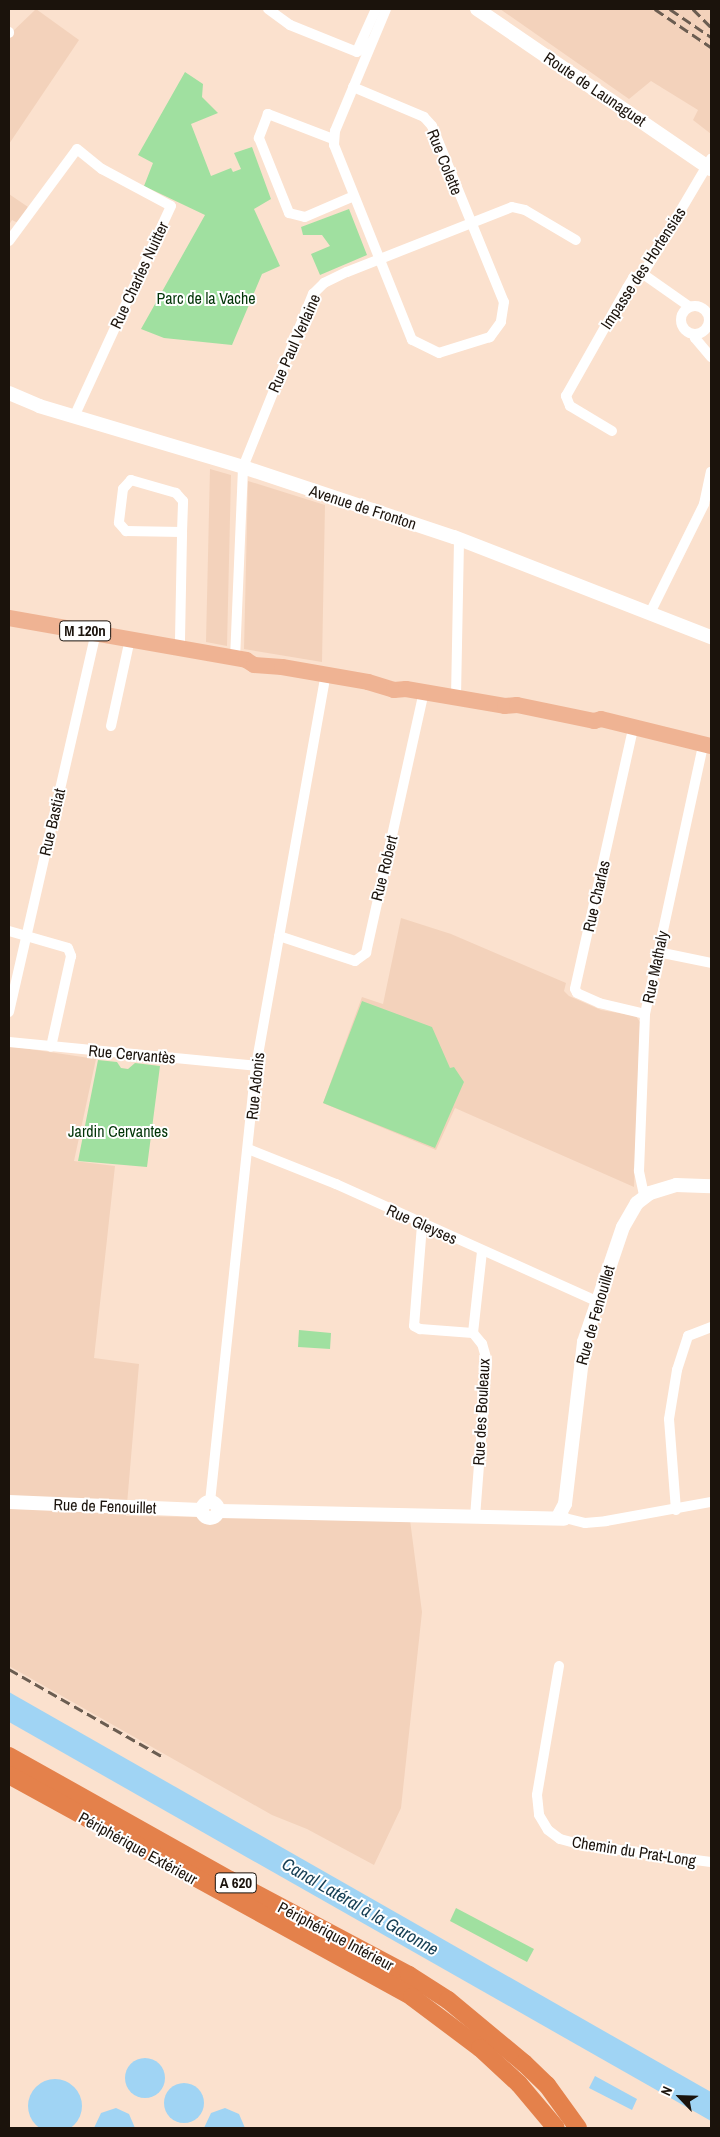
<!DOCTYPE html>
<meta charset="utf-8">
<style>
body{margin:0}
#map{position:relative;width:720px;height:2137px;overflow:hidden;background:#fbe1ce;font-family:"Archivo Narrow",sans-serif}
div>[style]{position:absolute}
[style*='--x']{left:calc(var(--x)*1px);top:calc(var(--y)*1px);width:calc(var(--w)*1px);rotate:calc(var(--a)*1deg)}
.built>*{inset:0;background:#f3d2bb}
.green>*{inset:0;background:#a0e0a0}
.water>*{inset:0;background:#a0d4f4}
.round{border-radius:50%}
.street>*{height:10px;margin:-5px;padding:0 5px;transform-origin:5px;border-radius:5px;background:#fff}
.street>.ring{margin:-5px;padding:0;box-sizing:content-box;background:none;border:10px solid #fff;border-radius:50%}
.secondary>*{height:14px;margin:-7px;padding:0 7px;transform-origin:7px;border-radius:7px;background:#fff}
.secondary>.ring{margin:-7px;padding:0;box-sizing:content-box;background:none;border:14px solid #fff;border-radius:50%}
.primary>*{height:16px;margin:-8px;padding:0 8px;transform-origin:8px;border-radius:8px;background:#efb393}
.highway>*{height:18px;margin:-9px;padding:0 9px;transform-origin:9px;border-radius:9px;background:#e4814b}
.rail>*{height:2.5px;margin-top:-1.25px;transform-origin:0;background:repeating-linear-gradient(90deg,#6b5d51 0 10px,transparent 0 15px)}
span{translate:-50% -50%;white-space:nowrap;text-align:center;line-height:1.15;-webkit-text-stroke:4px #fff;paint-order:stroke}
.shield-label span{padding:1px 4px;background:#fff;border:1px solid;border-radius:4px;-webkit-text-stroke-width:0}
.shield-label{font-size:15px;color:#1b130c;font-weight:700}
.street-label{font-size:16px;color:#1b130c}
.park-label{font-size:16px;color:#023508}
.water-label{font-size:18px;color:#153e54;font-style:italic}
.frame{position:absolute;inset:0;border:10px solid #1b130c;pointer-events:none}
.north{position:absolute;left:655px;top:2072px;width:50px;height:50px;-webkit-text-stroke:4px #fff;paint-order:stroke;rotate:294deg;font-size:14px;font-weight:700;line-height:20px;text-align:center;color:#1b130c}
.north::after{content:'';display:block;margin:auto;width:18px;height:22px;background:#1b130c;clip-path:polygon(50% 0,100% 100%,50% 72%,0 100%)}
</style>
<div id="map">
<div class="built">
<div style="clip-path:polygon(36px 9px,79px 40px,9px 144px,9px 35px)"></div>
<div style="clip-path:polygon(500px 9px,711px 9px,711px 134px,693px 120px,698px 110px,651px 81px,629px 99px)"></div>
<div style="clip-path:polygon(9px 194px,28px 207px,18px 223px,12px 220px,9px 225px)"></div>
<div style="clip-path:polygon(210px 469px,231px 475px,227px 646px,206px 642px)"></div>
<div style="clip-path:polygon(248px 481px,325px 505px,322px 662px,244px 649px)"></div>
<div style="clip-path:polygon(401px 918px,451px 934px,566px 983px,564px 991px,569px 996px,601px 1010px,636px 1016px,640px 1022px,634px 1187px,455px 1108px,436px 1150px,323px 1103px,362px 997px,383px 1004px)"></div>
<div style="clip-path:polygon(9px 1046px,96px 1059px,74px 1161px,115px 1166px,94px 1358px,139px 1364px,126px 1516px,410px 1520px,422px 1612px,401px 1808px,374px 1865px,307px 1829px,272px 1815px,9px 1666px)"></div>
</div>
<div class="green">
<div style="clip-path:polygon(185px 72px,203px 84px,202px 97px,218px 113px,191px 124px,211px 176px,231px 168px,233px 172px,241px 169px,234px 153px,252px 147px,271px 199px,254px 209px,280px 266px,262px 274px,232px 345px,164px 338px,141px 329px,205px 215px,144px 186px,153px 163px,138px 155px)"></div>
<div style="clip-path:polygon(349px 209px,367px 255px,320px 275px,311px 254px,330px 246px,322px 235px,303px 235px,301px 227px)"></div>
<div style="clip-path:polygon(362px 1001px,432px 1027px,450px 1068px,454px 1067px,464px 1082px,435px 1148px,323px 1103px)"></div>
<div style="clip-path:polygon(98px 1060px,117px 1062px,121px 1068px,128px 1069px,135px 1063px,160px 1066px,147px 1167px,78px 1161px)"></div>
<div style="clip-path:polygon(299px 1330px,331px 1333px,330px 1349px,298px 1347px)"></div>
<div style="clip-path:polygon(456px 1908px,534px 1949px,527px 1962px,450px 1921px)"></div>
</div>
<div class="water">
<div style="clip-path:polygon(9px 1692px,711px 2092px,711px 2121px,9px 1722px)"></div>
<div class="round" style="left:125px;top:2058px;width:40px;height:40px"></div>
<div style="clip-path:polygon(595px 2076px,637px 2099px,632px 2110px,589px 2088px)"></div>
<div class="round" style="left:28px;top:2079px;width:54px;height:54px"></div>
<div class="round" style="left:164px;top:2083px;width:40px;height:40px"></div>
<div style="clip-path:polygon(116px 2108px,129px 2114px,135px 2128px,94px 2128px,101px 2113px)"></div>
<div style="clip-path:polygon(225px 2108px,239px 2114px,245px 2128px,204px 2128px,211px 2113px)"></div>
</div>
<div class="street">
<div style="--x:268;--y:9;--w:27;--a:36"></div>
<div style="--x:290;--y:25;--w:72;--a:21.9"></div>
<div style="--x:357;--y:52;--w:19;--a:-36"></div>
<div style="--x:9;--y:33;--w:1;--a:-90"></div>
<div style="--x:357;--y:51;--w:46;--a:-65.7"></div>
<div style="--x:353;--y:87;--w:77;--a:22.9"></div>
<div style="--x:424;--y:117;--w:12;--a:48"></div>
<div style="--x:432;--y:126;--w:190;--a:67.8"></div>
<div style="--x:504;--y:302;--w:20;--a:99"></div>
<div style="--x:501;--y:322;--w:19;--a:126"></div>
<div style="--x:490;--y:337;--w:53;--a:162.6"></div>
<div style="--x:439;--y:353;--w:30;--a:-154"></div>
<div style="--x:412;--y:340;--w:210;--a:-111.8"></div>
<div style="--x:334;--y:145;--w:14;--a:-86"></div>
<div style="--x:335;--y:131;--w:132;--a:-67.3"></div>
<div style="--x:333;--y:139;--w:70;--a:-159"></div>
<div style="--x:268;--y:114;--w:26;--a:111"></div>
<div style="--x:259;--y:138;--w:81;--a:68.2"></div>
<div style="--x:289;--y:213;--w:16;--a:14"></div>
<div style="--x:305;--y:217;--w:53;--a:-23.2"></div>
<div style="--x:9;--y:241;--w:114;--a:-53.5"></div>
<div style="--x:77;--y:149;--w:32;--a:39"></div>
<div style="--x:102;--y:169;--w:78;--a:28.2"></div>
<div style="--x:171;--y:206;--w:232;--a:114.7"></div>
<div style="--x:643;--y:274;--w:57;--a:35.1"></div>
<div class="ring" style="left:681px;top:306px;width:18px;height:18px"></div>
<div style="--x:695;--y:334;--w:4;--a:90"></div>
<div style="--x:695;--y:338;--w:25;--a:50"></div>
<div style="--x:612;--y:431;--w:49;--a:-149.2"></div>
<div style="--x:570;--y:406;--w:11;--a:-112"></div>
<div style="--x:566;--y:396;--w:124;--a:-60.5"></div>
<div style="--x:627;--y:288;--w:12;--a:-59"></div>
<div style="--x:633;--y:278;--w:11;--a:-22"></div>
<div style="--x:643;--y:274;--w:134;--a:-59.4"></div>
<div style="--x:650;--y:613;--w:122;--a:-63.6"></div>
<div style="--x:704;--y:504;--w:33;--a:-78"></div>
<div style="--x:179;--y:648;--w:8;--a:-83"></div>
<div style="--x:180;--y:640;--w:108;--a:-88.9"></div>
<div style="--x:182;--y:532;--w:31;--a:-88"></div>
<div style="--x:183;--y:501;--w:11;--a:-131"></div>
<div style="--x:176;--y:493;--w:47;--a:-163.9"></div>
<div style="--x:131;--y:480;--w:12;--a:132"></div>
<div style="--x:123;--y:489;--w:34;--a:97"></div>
<div style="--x:119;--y:523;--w:11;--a:49"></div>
<div style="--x:126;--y:531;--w:56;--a:1"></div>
<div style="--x:235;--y:659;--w:192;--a:-87.6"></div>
<div style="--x:243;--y:467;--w:187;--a:-68"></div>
<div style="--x:313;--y:294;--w:16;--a:-45"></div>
<div style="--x:324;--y:283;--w:25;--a:-26"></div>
<div style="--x:347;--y:272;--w:177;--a:-21.5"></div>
<div style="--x:512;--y:207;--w:13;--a:13"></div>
<div style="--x:525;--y:210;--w:59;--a:30.5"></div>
<div style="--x:456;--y:697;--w:158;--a:-88.9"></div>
<div style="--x:111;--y:726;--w:89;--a:-77.7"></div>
<div style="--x:633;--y:729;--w:266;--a:102.6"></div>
<div style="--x:575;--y:989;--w:4;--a:63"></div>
<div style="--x:577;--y:993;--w:24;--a:24"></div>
<div style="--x:599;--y:1003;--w:47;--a:13.4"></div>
<div style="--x:9;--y:931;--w:61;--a:16.1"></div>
<div style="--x:68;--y:948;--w:9;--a:69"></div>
<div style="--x:71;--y:956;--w:93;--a:102.4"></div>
<div style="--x:279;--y:936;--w:80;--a:18.2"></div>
<div style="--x:355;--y:961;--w:14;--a:-36"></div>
<div style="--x:366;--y:953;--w:267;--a:-77.5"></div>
<div style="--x:658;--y:952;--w:54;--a:11.7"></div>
<div style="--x:9;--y:1012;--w:389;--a:-77.1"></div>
<div style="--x:9;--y:1042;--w:248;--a:5.5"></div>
<div style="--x:248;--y:1149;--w:95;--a:21.7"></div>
<div style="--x:336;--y:1184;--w:285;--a:24.2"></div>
<div style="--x:644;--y:1195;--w:25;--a:-102"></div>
<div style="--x:639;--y:1171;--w:157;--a:-87.8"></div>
<div style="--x:645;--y:1014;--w:278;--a:-77.8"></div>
<div style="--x:422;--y:1225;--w:101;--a:94.5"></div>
<div style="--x:414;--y:1326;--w:7;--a:27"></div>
<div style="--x:420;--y:1329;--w:53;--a:4.3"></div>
<div style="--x:210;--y:1502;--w:438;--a:-84"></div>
<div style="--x:256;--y:1066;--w:398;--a:-79.9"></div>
<div style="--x:676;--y:1510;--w:91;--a:-94.4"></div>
<div style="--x:669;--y:1419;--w:50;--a:-80.7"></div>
<div style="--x:677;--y:1370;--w:36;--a:-72"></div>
<div style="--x:688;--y:1336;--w:25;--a:-21"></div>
<div style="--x:475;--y:1517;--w:156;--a:-85.6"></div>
<div style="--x:487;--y:1361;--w:18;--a:-106"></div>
<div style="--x:482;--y:1344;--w:14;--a:-129"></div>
<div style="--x:473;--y:1333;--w:82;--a:-83.7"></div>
<div style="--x:565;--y:1518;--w:21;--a:14"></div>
<div style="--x:585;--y:1523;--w:21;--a:-5"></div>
<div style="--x:606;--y:1521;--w:107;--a:-10.3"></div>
<div style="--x:559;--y:1666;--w:131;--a:99.7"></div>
<div style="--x:537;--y:1795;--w:20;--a:84"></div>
<div style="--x:539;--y:1815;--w:17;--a:59"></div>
<div style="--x:548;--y:1830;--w:15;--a:37"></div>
<div style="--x:560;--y:1839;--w:23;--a:15"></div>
<div style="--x:582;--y:1845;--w:130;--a:7.5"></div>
</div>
<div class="secondary">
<div style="--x:477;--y:9;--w:283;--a:34.4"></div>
<div style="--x:9;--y:393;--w:33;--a:23"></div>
<div style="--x:39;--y:406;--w:213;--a:16.6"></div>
<div style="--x:243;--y:467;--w:222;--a:18.4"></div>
<div style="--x:454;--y:537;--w:276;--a:21.3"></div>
<div class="ring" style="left:202px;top:1502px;width:2px;height:2px"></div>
<div style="--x:9;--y:1502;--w:192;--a:2.4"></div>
<div style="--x:219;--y:1511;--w:345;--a:1.3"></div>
<div style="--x:558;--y:1517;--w:15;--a:-62"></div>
<div style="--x:565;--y:1504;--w:163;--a:-83.3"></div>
<div style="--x:584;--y:1342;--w:121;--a:-71.3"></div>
<div style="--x:623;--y:1227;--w:28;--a:-60"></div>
<div style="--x:637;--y:1203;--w:16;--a:-38"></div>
<div style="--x:650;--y:1193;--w:27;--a:-17"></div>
<div style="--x:676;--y:1185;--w:35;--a:2"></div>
</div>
<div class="primary">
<div style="--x:9;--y:618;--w:241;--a:10"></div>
<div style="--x:246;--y:660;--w:9;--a:32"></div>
<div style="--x:254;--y:665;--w:28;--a:4"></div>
<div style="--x:282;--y:667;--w:87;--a:9.9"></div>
<div style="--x:368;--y:682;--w:27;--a:17"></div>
<div style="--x:394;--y:690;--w:12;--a:-5"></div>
<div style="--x:406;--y:689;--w:100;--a:9.7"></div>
<div style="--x:505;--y:706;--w:12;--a:-5"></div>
<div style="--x:517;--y:705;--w:79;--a:11.7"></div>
<div style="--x:594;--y:721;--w:7;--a:-16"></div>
<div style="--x:601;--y:719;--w:113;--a:13.8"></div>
</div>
<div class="highway">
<div style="--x:9;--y:1756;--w:253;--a:29.3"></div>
<div style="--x:230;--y:1880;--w:203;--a:28"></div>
<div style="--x:409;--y:1975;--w:46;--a:32.7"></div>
<div style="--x:448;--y:2000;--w:99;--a:39.7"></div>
<div style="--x:524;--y:2063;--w:32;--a:44"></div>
<div style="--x:547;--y:2085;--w:53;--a:54.2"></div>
<div style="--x:9;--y:1775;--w:460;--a:28.8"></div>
<div style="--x:412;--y:1997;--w:85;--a:36.9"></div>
<div style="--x:480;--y:2048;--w:53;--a:42.7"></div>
<div style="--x:519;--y:2084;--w:57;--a:49.9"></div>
</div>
<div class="rail">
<div style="--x:655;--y:9;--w:68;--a:34.2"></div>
<div style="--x:670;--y:9;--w:50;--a:34.3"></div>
<div style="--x:693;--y:9;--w:25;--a:45"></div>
<div style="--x:9;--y:1669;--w:177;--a:29.7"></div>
</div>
<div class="shield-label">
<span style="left:85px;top:631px">M 120n</span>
<span style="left:236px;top:1883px">A 620</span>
</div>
<div class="street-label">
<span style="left:595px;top:89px;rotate:34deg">Route de Launaguet</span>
<span style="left:445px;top:162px;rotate:68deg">Rue Colette</span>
<span style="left:643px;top:268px;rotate:-57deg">Impasse des Hortensias</span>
<span style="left:139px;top:275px;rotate:-65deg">Rue Charles Nuitter</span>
<span style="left:294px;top:343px;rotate:-66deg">Rue Paul Verlaine</span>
<span style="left:363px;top:507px;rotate:18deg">Avenue de Fronton</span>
<span style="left:52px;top:822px;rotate:-77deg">Rue Bastiat</span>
<span style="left:384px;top:868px;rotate:-76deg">Rue Robert</span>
<span style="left:596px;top:896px;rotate:-77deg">Rue Charlas</span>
<span style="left:655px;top:967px;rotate:-78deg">Rue Mathaly</span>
<span style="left:132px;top:1054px;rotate:5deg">Rue Cervantès</span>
<span style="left:255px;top:1086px;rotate:-84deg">Rue Adonis</span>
<span style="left:422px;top:1224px;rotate:24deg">Rue Gleyses</span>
<span style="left:595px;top:1315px;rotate:-74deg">Rue de Fenouillet</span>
<span style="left:481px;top:1412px;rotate:-87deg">Rue des Bouleaux</span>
<span style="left:105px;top:1506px;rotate:2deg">Rue de Fenouillet</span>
<span style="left:138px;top:1848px;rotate:29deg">Périphérique Extérieur</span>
<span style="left:634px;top:1851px;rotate:9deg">Chemin du Prat-Long</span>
<span style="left:336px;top:1936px;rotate:28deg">Périphérique Intérieur</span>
</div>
<div class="park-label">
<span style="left:206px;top:298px">Parc de la Vache</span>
<span style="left:118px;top:1131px">Jardin Cervantes</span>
</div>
<div class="water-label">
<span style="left:360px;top:1907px;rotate:30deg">Canal Latéral à la Garonne</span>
</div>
<div class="frame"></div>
<div class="north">N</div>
</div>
